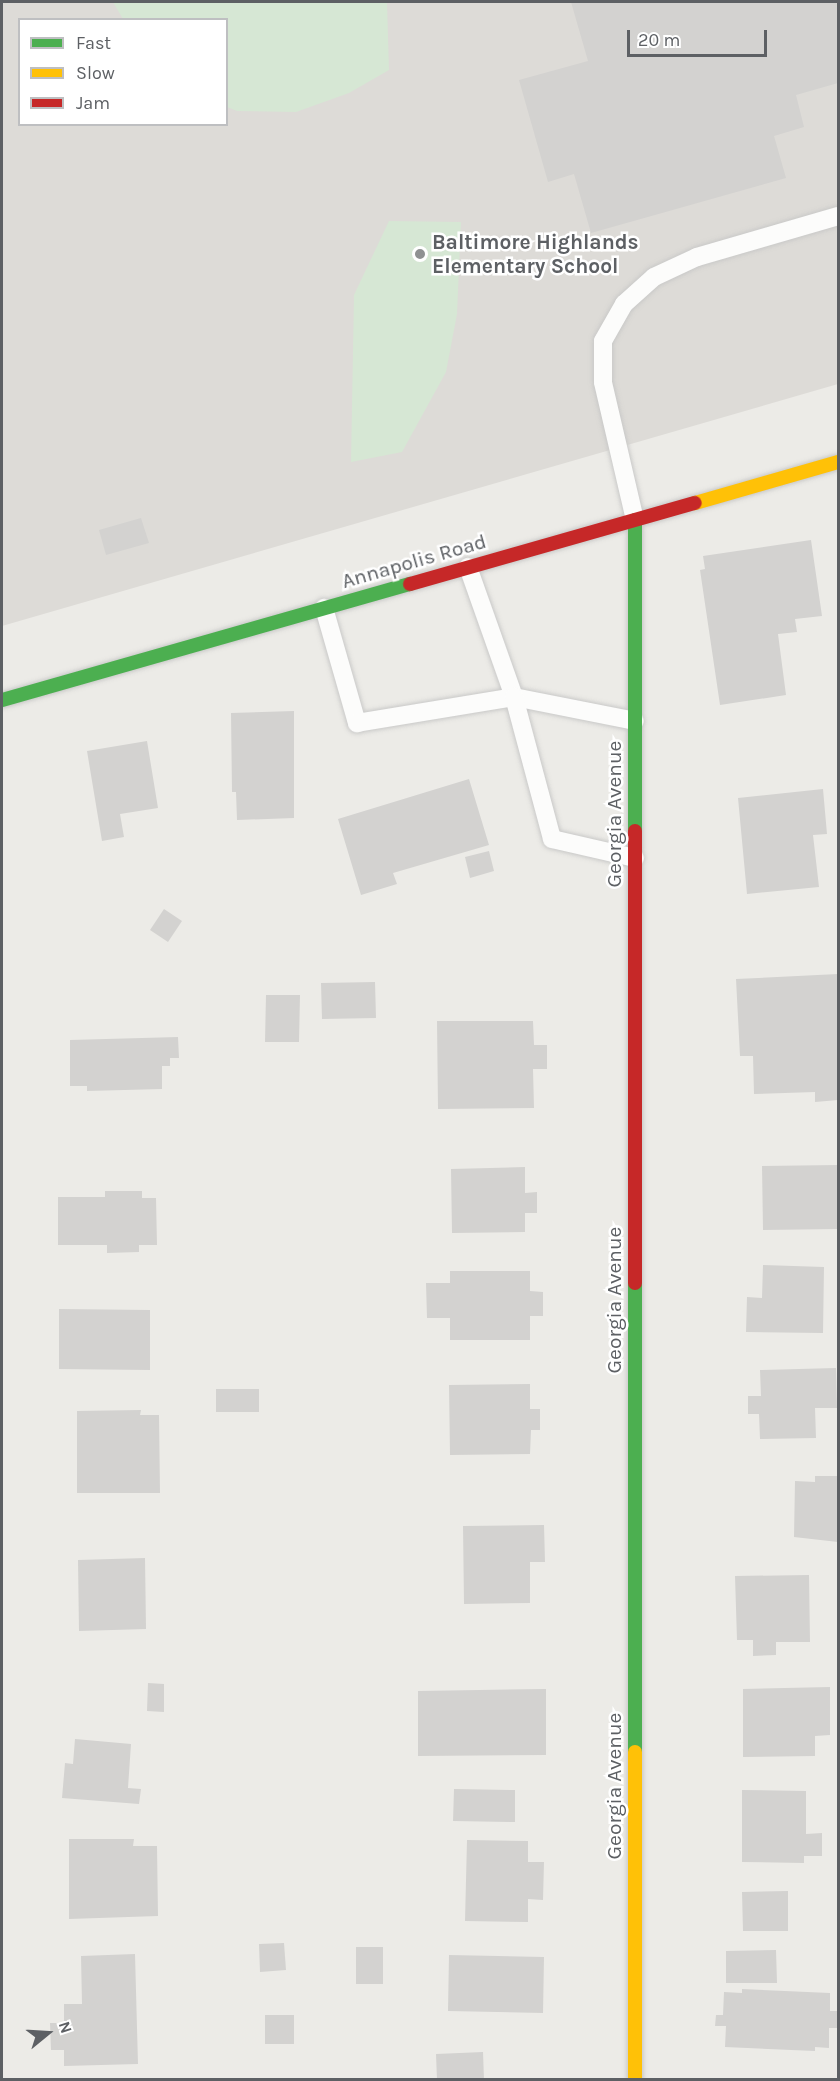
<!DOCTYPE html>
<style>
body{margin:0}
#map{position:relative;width:840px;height:2081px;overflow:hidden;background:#ecebe7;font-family:Karla,sans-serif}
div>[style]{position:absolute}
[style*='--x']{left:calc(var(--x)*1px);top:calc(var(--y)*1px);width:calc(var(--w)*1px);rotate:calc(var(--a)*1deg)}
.education>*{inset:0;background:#dddbd7}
.green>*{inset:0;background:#d6e7d4}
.building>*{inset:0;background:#d3d2d0}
.roads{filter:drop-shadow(0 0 2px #c9c9c8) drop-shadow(0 0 2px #c9c9c8)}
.lane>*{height:18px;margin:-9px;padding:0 9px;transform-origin:9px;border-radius:9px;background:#fcfcfb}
.fast>*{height:14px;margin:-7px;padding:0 7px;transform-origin:7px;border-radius:7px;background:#4caf50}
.slow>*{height:14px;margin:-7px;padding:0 7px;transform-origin:7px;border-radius:7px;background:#ffc107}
.jam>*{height:14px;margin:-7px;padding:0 7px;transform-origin:7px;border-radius:7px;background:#c62828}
.dots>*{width:16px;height:16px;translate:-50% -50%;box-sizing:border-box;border:3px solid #fff;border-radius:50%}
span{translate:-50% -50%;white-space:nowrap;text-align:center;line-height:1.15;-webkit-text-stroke:5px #fff;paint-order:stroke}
.poi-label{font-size:21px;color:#5d6064;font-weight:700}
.left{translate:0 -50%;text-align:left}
.street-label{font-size:21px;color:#5d6064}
.frame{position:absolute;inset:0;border:3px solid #5d6064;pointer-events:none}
.legend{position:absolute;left:18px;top:18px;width:210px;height:108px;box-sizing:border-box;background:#fff;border:2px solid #bebfc1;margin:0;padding:8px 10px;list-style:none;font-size:18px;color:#5d6064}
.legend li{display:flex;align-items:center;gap:12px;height:30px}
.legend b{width:30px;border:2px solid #bebfc1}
.north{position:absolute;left:18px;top:2003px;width:60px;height:60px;-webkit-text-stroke:4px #fff;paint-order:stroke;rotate:72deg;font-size:16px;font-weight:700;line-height:24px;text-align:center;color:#5d6064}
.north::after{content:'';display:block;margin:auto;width:21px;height:27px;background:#5d6064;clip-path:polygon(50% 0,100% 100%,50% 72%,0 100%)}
.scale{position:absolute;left:627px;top:30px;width:140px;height:27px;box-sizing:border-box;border:3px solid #5d6064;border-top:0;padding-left:8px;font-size:18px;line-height:21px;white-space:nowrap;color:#5d6064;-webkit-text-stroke:4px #fff;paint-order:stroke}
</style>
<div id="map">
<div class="education">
<div style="clip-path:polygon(evenodd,2px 2px,838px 2px,838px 384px,2px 626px,2px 2px,20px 20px,226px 20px,226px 124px,20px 124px,20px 20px)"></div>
</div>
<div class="green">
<div style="clip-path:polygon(113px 2px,387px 2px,389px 70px,349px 93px,296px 112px,237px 111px,227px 107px,226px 20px,123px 19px)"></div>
<div style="clip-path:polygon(389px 221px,461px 222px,457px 314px,446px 372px,402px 452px,351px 462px,354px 295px)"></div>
</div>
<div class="building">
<div style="clip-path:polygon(571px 2px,838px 2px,838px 83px,796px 95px,804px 127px,774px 136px,786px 178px,591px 233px,574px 174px,548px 182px,519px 80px,588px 61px)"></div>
<div style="clip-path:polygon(141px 518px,149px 543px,106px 555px,99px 530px)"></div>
<div style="clip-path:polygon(811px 540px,822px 616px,795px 619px,797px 632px,778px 634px,786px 695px,720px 705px,700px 570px,705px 569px,703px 556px)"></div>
<div style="clip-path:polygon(294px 711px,294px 818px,237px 820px,236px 792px,232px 792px,231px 713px)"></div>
<div style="clip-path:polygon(147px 741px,158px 808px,120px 814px,124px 837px,102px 841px,87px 751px)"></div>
<div style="clip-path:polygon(469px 779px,489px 845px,393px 873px,397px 884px,361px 895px,338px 819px)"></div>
<div style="clip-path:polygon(823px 789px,827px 834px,813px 835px,819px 887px,747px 894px,738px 798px)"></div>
<div style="clip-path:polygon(489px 851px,494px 871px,470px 878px,465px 857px)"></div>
<div style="clip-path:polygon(164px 909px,182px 921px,168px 942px,150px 930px)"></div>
<div style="clip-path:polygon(838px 974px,838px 1100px,815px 1102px,815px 1092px,754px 1094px,753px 1056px,740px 1056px,736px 979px)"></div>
<div style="clip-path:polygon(375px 982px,376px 1018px,322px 1019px,321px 983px)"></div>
<div style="clip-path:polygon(266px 995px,300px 995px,299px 1042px,265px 1042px)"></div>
<div style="clip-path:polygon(437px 1021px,533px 1021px,534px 1045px,547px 1045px,547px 1069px,533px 1069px,534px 1108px,438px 1109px)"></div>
<div style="clip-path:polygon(178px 1037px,179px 1058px,170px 1058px,170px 1066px,162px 1066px,162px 1089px,87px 1091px,87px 1086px,70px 1086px,70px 1040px)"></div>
<div style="clip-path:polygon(838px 1165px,838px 1229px,763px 1230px,762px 1166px)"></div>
<div style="clip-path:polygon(525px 1167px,525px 1193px,537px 1192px,537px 1213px,525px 1213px,525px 1232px,452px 1233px,451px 1169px)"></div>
<div style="clip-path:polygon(105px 1191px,142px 1191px,142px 1198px,156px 1198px,157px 1245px,139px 1245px,139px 1252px,107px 1253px,107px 1245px,58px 1245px,58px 1197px,105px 1197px)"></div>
<div style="clip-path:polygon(763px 1265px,824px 1267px,823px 1333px,746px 1332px,747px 1297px,762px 1298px)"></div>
<div style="clip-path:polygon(450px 1271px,530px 1271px,530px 1291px,543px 1292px,543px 1316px,530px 1316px,530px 1340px,450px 1340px,450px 1318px,427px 1318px,426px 1283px,450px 1283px)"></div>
<div style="clip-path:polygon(59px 1309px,150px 1310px,150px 1370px,59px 1369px)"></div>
<div style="clip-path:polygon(836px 1368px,837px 1408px,815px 1408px,816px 1438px,760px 1439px,759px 1414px,748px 1414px,748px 1396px,761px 1396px,760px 1370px)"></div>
<div style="clip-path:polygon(530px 1384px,530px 1409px,540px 1409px,540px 1430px,531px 1430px,530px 1454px,450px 1455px,449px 1385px)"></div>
<div style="clip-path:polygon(216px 1389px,259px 1389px,259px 1412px,216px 1412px)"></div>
<div style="clip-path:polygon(141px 1410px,140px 1415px,159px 1415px,160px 1493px,77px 1493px,77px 1411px)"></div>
<div style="clip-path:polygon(815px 1476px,838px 1476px,838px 1542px,794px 1537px,795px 1481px,815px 1482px)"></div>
<div style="clip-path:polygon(544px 1525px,545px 1562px,530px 1562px,530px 1603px,464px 1604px,463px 1526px)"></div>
<div style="clip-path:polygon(145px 1558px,146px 1629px,79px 1631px,78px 1560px)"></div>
<div style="clip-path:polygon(809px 1575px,810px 1642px,776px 1642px,776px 1655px,753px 1656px,753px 1640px,737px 1640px,735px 1576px)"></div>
<div style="clip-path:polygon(148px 1683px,164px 1684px,164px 1712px,147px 1711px)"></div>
<div style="clip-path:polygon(830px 1687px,830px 1735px,815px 1736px,815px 1756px,743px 1757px,743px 1689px)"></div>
<div style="clip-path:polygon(546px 1689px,546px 1755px,418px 1756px,418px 1691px)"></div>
<div style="clip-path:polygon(75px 1739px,131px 1744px,128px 1788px,141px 1789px,139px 1804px,62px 1798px,65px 1763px,73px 1764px)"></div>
<div style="clip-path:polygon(454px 1789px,515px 1790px,515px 1822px,453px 1821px)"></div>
<div style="clip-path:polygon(742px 1790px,806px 1791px,806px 1834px,822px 1833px,822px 1856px,804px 1856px,804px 1863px,742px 1862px)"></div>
<div style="clip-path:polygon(69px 1839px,134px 1839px,133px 1846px,157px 1846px,158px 1916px,69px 1919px)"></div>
<div style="clip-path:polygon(467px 1840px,528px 1841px,528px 1862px,544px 1862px,543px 1900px,528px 1899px,528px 1922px,465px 1921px)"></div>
<div style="clip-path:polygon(788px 1891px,788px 1931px,743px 1931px,742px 1892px)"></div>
<div style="clip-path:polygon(284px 1943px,286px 1970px,260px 1972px,259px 1944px)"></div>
<div style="clip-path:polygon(356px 1947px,383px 1947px,383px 1984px,356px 1984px)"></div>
<div style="clip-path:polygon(776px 1950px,777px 1983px,726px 1983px,726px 1951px)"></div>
<div style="clip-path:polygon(135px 1954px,138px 2064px,64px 2066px,64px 2050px,51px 2050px,50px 2023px,64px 2023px,64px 2004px,82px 2004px,81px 1956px)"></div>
<div style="clip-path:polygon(449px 1955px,544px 1957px,543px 2013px,448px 2011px)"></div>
<div style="clip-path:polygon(742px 1989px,830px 1993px,830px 2011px,837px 2011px,837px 2028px,829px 2028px,829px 2048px,815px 2047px,815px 2051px,725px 2047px,726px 2026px,715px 2026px,716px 2015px,723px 2015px,724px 1992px,742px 1993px)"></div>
<div style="clip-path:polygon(265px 2015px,294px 2015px,294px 2044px,265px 2044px)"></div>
<div style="clip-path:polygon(483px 2052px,484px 2080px,437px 2080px,436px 2054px)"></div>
</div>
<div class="roads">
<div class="lane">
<div style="--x:635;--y:520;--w:142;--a:-103.1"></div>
<div style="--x:603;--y:382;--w:41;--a:-90"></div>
<div style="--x:603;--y:341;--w:43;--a:-60.4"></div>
<div style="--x:624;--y:304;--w:40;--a:-42"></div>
<div style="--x:654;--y:277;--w:47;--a:-24.9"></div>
<div style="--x:697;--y:257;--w:147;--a:-16.2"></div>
<div style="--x:468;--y:567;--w:138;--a:70.5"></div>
<div style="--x:514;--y:697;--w:123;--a:11.2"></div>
<div style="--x:324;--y:608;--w:120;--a:74"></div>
<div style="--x:357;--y:723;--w:159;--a:-9.4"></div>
<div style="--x:514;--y:697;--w:147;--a:75"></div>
<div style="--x:552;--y:839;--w:85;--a:12.9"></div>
</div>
<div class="fast">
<div style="--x:635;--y:520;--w:311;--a:90"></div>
<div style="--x:2;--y:700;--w:424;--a:-15.9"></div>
<div style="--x:635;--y:1283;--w:469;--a:90"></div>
</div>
<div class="slow">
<div style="--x:695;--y:503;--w:149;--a:-16"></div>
<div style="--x:635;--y:1752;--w:328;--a:90"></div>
</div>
<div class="jam">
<div style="--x:410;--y:584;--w:296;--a:-15.9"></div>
<div style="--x:635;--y:831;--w:452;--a:90"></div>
</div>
</div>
<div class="dots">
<div style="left:420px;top:254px;background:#8f9192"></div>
</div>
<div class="poi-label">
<span class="left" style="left:432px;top:254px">Baltimore Highlands<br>Elementary School</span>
</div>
<div class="street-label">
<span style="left:414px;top:561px;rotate:-16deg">Annapolis Road</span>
<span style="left:614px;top:814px;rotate:-90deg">Georgia Avenue</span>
<span style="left:614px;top:1300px;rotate:-90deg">Georgia Avenue</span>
<span style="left:614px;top:1786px;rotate:-90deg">Georgia Avenue</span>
</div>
<div class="frame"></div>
<ul class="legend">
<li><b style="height:8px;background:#4caf50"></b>Fast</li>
<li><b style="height:8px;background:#ffc107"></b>Slow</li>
<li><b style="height:8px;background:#c62828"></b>Jam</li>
</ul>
<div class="north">N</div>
<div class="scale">20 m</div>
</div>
